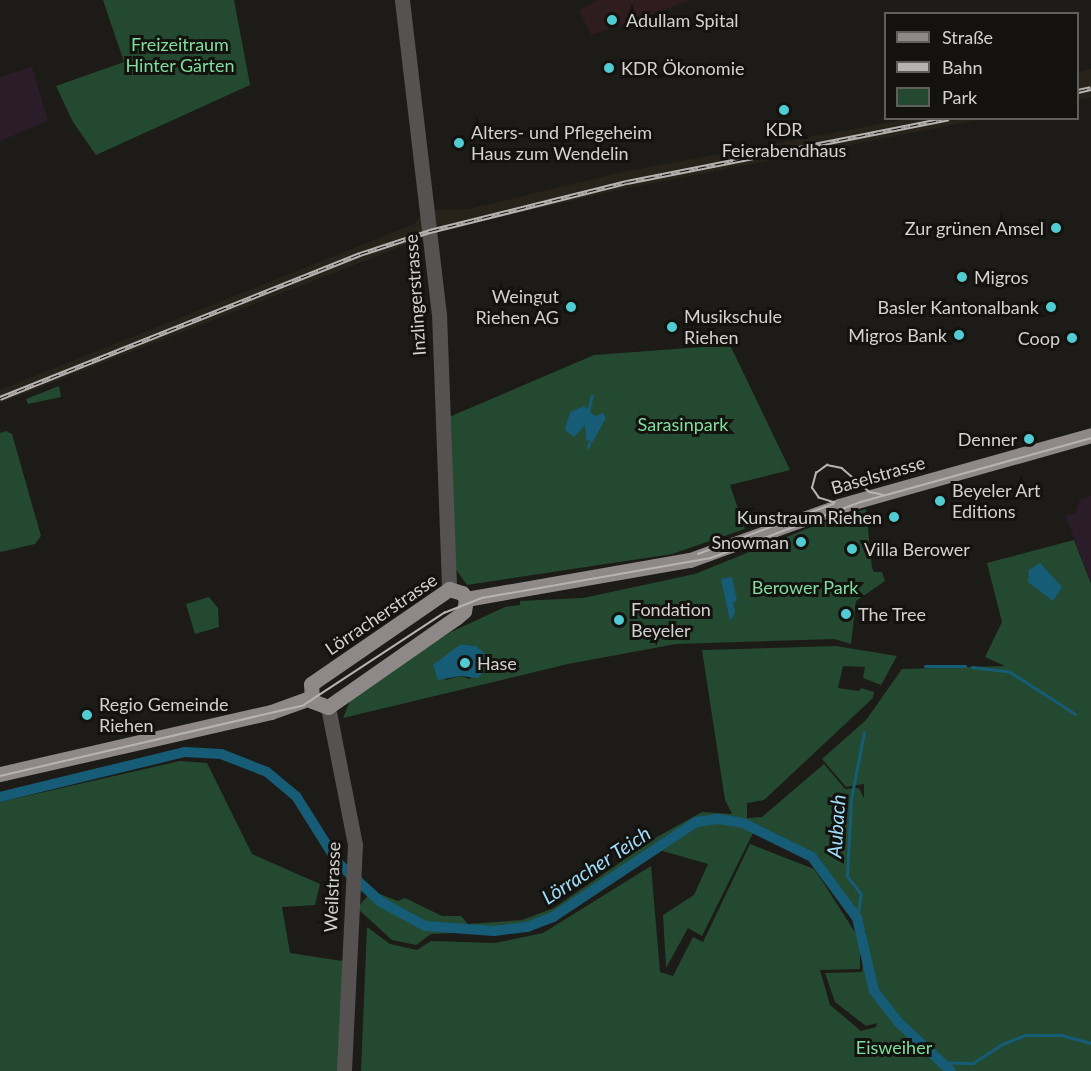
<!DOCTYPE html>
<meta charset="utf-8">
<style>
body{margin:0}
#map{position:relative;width:1091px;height:1071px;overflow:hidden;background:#1d1b17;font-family:Lato,sans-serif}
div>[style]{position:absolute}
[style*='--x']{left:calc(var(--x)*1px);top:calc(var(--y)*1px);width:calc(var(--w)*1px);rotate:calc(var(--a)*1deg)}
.built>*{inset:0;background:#28231a}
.education>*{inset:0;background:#2a1d29}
.medical>*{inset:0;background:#2f1c1f}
.green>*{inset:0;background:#234930}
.water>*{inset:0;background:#165c77}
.stream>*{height:3px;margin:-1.5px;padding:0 1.5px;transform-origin:1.5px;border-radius:1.5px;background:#165c77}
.canal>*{height:10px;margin:-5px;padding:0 5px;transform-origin:5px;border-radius:5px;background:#165c77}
.minor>*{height:15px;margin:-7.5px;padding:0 7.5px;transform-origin:7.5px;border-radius:7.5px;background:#555251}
.major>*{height:15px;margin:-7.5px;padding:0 7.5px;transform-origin:7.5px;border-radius:7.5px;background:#8e8988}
.tram>*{height:1.5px;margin:-0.75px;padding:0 0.75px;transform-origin:0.75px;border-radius:0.75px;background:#b6b4b2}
.rail>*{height:5px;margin-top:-2.5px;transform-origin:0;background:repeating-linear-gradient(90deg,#14120e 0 9px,#b6b4b2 0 18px);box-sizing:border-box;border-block:2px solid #b6b4b2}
.dots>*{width:16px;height:16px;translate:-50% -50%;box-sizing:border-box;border:3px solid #14120e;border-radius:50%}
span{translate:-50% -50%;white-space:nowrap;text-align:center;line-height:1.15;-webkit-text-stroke:6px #14120e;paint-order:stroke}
.poi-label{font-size:18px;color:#d4d2d0}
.left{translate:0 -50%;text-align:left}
.right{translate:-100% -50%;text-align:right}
.park-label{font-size:18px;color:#7edf9f}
.street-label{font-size:18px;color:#d4d2d0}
.water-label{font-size:20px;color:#9eddfc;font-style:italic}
.legend{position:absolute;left:884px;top:12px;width:195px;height:108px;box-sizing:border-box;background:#14120e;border:2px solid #615f5c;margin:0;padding:8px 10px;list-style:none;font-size:18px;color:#d4d2d0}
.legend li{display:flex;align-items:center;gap:12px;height:30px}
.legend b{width:30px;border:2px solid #615f5c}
</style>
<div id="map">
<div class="built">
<div style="clip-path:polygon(1091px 69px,1091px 97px,1078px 100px,1078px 72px)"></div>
<div style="clip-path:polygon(912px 118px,982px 119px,618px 190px,441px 231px,0 403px,0 390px,414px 224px,428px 210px,469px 209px,623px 172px)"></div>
</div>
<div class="education">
<div style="clip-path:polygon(32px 67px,48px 121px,0 141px,0 77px)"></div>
<div style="clip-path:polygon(1091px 496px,1091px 584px,1066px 516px,1075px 514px,1080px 499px)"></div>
</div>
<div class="medical">
<div style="clip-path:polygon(598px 0,691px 0,591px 35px,579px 10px)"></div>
</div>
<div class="green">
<div style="clip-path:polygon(103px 0,234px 0,250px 85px,96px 155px,73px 122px,56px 86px,124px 62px)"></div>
<div style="clip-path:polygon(730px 345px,790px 470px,730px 485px,745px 529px,672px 554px,467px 585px,455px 568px,449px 417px,594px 355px)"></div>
<div style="clip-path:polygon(59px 386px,61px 397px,28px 404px,26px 399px)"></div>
<div style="clip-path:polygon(6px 431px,12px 434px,41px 536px,35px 544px,0 552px,0 433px)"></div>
<div style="clip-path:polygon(evenodd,866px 509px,872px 568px,874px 572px,882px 572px,885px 581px,856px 601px,851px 644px,834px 639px,676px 644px,568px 664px,343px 718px,350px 701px,413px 656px,451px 632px,505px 607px,520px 605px,520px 601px,583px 598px,695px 574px,821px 523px,866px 509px,461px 644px,476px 646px,488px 665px,469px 679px,460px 676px,445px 680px,439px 660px,448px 658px,461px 644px)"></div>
<div style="clip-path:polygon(1074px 540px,1091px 584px,1091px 1071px,361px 1071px,367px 927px,390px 944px,417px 950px,431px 941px,495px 943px,543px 933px,651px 866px,660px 972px,673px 976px,693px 937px,703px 942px,750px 844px,814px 869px,821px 879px,860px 940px,860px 969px,820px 970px,830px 1005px,861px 1031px,876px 1027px,877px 1023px,866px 1026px,835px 1002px,825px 973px,862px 972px,866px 932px,847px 902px,814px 855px,754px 831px,702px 936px,688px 928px,666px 968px,663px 915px,694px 895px,708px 864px,659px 850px,542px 925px,522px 930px,431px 934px,416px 945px,392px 940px,357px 908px,372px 891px,398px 901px,405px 898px,442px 916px,461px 916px,468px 924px,522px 920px,554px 908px,657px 837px,702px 812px,732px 814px,725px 800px,702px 650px,836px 646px,897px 656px,881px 685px,863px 678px,865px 667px,843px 666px,838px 688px,859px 691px,861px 688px,874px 692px,873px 698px,764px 800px,747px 803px,747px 818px,762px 817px,824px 764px,845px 789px,859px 788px,864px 798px,864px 784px,846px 787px,822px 759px,866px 720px,902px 669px,1005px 666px,985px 657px,1002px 622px,987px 563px)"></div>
<div style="clip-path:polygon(209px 597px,218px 608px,219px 627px,195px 634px,186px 604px)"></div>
<div style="clip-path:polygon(180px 761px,207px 763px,252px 854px,320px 884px,315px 905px,282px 907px,290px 953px,349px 962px,344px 1071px,0 1071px,0 802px)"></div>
</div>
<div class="water">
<div style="clip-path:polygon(584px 406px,595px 416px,603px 413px,606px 418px,592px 443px,586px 439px,585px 425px,574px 437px,565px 430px,570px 412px)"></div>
<div style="clip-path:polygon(1040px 563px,1062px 587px,1053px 601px,1028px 582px,1029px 570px)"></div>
<div style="clip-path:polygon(732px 577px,737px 601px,733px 602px,735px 613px,730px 621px,721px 579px)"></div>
<div style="clip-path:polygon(461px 644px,476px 646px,490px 658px,488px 665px,478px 678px,460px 676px,438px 680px,433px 665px)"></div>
</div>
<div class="stream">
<div style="--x:588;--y:411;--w:16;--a:-76"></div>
<div style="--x:588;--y:447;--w:4;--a:-76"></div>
<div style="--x:925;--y:666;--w:40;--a:0"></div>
<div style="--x:972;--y:667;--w:38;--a:7"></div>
<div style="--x:1010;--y:672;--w:77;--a:32.9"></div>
<div style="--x:857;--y:918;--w:24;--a:-81"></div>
<div style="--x:861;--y:894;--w:23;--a:-128"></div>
<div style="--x:847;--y:876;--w:77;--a:-87"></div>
<div style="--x:851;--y:799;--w:68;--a:-79"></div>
<div style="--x:906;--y:1049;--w:6;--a:18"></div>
<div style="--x:939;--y:1062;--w:34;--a:2"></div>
<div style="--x:973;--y:1063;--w:35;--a:-33"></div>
<div style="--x:1002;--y:1044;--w:26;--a:-21"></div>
<div style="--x:1026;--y:1035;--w:35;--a:0"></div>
<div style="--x:1061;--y:1035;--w:31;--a:15"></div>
</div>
<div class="canal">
<div style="--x:0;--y:797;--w:190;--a:-13.7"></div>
<div style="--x:185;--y:752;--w:36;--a:3"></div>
<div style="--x:221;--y:754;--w:49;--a:21.4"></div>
<div style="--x:267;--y:772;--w:38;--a:40"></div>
<div style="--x:296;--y:796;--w:79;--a:57.9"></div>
<div style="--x:338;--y:863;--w:58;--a:42.2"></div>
<div style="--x:381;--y:902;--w:50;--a:28.6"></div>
<div style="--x:425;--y:926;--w:69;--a:4.1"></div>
<div style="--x:494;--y:931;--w:33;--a:-7"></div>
<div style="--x:527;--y:927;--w:28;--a:-21"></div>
<div style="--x:553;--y:917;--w:172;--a:-33.6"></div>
<div style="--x:696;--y:822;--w:22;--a:-8"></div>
<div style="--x:718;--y:819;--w:25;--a:9"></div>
<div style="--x:743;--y:823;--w:77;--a:26.2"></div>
<div style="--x:812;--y:857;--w:76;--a:53.6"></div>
<div style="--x:857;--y:918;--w:75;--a:76.9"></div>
<div style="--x:874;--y:991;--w:39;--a:52"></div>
<div style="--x:898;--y:1022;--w:72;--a:42.8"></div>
</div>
<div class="minor">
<div style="--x:402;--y:0;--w:315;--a:83.3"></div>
<div style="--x:439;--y:313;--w:276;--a:87.9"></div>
<div style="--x:328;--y:707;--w:141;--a:78.9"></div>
<div style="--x:355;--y:845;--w:226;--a:92.8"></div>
</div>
<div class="major">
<div style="--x:449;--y:589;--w:14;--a:17"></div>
<div style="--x:462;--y:593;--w:7;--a:56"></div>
<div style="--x:466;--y:599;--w:12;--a:99"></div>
<div style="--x:464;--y:611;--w:9;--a:139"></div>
<div style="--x:457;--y:617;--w:157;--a:145.1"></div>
<div style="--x:328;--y:707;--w:17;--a:-159"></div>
<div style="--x:312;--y:701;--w:17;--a:-93"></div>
<div style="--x:311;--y:684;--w:168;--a:-34.5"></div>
<div style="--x:466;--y:599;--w:227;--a:-9.9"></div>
<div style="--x:690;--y:560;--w:158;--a:-19.9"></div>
<div style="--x:839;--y:506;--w:262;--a:-15.7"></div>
<div style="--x:0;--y:774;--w:278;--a:-12.9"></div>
<div style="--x:271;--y:712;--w:41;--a:-19.7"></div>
</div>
<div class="tram">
<div style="--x:835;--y:503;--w:17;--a:-163"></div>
<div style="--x:819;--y:498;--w:12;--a:-125"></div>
<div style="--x:812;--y:488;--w:16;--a:-75"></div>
<div style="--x:816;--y:473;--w:14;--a:-36"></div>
<div style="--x:827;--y:465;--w:15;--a:11"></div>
<div style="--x:842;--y:468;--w:37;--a:41"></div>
<div style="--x:870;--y:492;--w:14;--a:12"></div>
<div style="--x:698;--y:554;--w:144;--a:-20.3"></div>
<div style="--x:0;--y:776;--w:312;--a:-13.1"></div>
<div style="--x:304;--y:705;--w:168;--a:-33.3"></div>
<div style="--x:444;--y:613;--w:41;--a:-21.5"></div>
<div style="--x:482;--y:598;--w:232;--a:-9.9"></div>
<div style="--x:711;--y:558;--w:160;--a:-20.5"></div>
<div style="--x:861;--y:502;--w:239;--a:-15.5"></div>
</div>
<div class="rail">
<div style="--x:1078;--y:91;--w:13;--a:-13"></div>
<div style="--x:0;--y:398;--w:388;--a:-21.8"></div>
<div style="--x:360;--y:254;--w:74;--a:-18.2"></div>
<div style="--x:430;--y:231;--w:203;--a:-14"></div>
<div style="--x:627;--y:182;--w:328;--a:-11.2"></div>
</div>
<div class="dots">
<div style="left:612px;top:20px;background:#51ccd3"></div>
<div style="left:609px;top:68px;background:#51ccd3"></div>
<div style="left:784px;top:110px;background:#51ccd3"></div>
<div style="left:459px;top:143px;background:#51ccd3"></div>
<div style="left:1056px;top:228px;background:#51ccd3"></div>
<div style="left:962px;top:277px;background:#51ccd3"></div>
<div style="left:571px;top:307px;background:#51ccd3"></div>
<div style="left:1051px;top:307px;background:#51ccd3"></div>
<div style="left:672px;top:327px;background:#51ccd3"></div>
<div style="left:959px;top:335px;background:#51ccd3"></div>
<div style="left:1072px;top:338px;background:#51ccd3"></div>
<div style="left:1029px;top:439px;background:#51ccd3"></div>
<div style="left:940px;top:501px;background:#51ccd3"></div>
<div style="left:894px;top:517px;background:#51ccd3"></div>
<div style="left:801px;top:542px;background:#51ccd3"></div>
<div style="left:852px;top:549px;background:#51ccd3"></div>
<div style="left:846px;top:614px;background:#51ccd3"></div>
<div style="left:619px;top:620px;background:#51ccd3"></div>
<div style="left:465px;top:663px;background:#51ccd3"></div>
<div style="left:87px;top:715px;background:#51ccd3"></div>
</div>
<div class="poi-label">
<span class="left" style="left:626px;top:20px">Adullam Spital</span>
<span class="left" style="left:621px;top:68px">KDR Ökonomie</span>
<span style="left:784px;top:140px">KDR<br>Feierabendhaus</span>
<span class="left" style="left:471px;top:143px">Alters- und Pflegeheim<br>Haus zum Wendelin</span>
<span class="right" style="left:1044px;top:228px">Zur grünen Amsel</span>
<span class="left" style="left:974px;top:277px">Migros</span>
<span class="right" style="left:559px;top:307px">Weingut<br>Riehen AG</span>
<span class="right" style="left:1039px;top:307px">Basler Kantonalbank</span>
<span class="left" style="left:684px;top:327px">Musikschule<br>Riehen</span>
<span class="right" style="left:947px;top:335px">Migros Bank</span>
<span class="right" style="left:1060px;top:338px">Coop</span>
<span class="right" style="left:1017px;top:439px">Denner</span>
<span class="left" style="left:952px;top:501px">Beyeler Art<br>Editions</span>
<span class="right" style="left:882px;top:517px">Kunstraum Riehen</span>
<span class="right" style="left:789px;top:542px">Snowman</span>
<span class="left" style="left:864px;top:549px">Villa Berower</span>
<span class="left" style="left:631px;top:620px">Fondation<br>Beyeler</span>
<span class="left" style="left:858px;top:614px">The Tree</span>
<span class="left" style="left:477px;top:663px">Hase</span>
<span class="left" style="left:99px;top:715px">Regio Gemeinde<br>Riehen</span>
</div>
<div class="park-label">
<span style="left:180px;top:55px">Freizeitraum<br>Hinter Gärten</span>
<span style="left:683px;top:424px">Sarasinpark</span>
<span style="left:805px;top:587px">Berower Park</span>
<span style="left:894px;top:1047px">Eisweiher</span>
</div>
<div class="street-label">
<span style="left:415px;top:295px;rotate:-94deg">Inzlingerstrasse</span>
<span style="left:878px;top:475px;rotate:-16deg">Baselstrasse</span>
<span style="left:381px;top:614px;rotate:-34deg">Lörracherstrasse</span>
<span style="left:332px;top:887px;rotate:-88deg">Weilstrasse</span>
</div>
<div class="water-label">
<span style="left:836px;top:826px;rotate:-86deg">Aubach</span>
<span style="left:596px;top:865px;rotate:-33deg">Lörracher Teich</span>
</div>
<ul class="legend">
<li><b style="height:8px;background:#8e8988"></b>Straße</li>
<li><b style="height:8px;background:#b6b4b2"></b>Bahn</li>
<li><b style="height:16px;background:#234930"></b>Park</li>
</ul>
</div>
